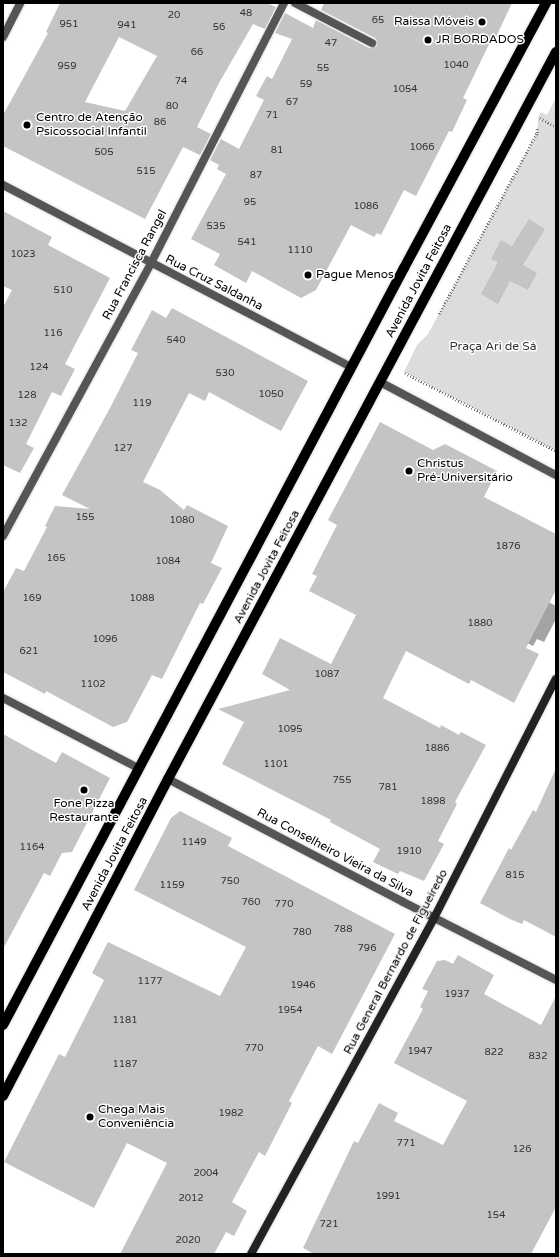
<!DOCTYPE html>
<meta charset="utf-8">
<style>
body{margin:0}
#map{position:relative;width:559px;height:1257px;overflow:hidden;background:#fff;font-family:"Varela Round",sans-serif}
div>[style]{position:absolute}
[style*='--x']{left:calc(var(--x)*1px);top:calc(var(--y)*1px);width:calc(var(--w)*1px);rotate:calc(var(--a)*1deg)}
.green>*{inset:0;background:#dcdcdc}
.water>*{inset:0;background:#a3a3a3}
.building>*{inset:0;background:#c4c4c4}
.path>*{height:2.5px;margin-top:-1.25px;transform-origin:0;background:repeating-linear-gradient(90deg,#777 0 1px,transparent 0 3px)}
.roads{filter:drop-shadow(0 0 1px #dbdbdb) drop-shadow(0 0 1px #dbdbdb)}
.street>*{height:8px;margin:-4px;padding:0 4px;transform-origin:4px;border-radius:4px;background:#555}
.secondary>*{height:8px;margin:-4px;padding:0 4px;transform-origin:4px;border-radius:4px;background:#222}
.primary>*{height:10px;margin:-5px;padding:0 5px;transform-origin:5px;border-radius:5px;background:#000}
.dots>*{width:11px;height:11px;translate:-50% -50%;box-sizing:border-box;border:2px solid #fff;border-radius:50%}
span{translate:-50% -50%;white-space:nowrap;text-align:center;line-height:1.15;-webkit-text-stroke:3px #fff;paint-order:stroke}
.number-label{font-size:10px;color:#313131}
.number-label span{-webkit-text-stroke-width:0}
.poi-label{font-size:12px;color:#000}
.right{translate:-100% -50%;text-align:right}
.left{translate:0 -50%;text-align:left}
.street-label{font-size:12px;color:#000}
.park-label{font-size:12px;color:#333}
.frame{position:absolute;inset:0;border:4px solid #000;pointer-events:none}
</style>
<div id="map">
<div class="green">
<div style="clip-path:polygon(556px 98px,556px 451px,404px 372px,417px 345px,428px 334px,537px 133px,538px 117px,541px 112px,547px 115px)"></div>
</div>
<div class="water">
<div style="clip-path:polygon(543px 599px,556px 606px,556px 619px,544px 642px,537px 639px,533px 646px,521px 640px)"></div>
</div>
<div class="building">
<div style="clip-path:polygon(evenodd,60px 3px,267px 3px,276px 7px,265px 29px,253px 24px,219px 83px,197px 127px,211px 134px,200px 155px,183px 147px,145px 219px,3px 146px,3px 115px,48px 33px,46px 32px,60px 3px,119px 37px,157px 56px,125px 111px,85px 102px,119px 37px)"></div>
<div style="clip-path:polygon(324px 3px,512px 3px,496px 37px,493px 36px,463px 98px,467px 100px,452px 132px,449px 131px,416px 196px,404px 190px,381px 235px,377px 233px,374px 237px,351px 225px,316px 290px,301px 298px,252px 271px,246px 283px,214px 265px,220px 254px,191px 239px,226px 174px,217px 169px,219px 165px,210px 160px,221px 139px,239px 149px,264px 100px,256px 96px,267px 76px,272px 79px,292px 39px,275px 33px,285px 13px,313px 28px,316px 20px,369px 48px,377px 46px,377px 42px,375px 38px,321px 10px)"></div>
<div style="clip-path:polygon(3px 211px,52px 237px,48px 245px,110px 278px,65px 364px,75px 369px,61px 396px,52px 392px,26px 444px,34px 448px,20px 473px,3px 465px,3px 307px,12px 290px,3px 286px)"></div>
<div style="clip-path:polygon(529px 219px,545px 229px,523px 265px,537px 273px,528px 290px,510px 281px,498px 304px,481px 294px,498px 262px,491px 259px,501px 240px,512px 246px)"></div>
<div style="clip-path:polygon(172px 308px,308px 381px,281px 431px,209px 392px,205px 401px,189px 393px,143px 482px,160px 490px,184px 510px,187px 505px,228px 526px,211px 563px,222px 568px,203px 604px,200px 603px,162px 679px,152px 675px,127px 722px,113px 727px,46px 691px,45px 694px,3px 672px,3px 592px,16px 568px,24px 571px,47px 527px,45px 526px,55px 506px,90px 509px,62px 495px,110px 408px,138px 353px,131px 350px,152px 310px,166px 318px)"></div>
<div style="clip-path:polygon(380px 422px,433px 450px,445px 444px,497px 471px,484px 497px,556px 534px,556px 590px,526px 648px,539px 654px,514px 703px,471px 680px,469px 684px,406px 651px,383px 698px,440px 728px,441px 725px,459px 735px,461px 732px,486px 745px,455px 802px,457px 804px,438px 841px,444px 844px,424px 881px,400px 871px,398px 874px,373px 862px,380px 849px,330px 822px,331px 820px,222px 764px,244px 722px,218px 709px,290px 690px,262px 674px,280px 638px,331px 664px,356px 615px,309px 591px,317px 576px,312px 574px,337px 525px,328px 520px)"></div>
<div style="clip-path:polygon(3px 734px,56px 763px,62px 752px,110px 778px,72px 852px,62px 853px,50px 876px,44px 873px,3px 949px)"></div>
<div style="clip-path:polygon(556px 768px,556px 937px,524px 920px,522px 924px,512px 920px,480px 903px,509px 848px,511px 850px,533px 810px,536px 812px)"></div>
<div style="clip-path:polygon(180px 811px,232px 838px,228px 846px,395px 934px,332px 1054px,318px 1046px,289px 1101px,292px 1103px,265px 1156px,259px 1152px,232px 1202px,247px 1211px,234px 1236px,226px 1232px,214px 1254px,120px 1254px,167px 1163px,127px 1143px,94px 1208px,4px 1162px,59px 1054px,65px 1057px,104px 980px,92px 973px,108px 942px,220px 996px,246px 947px,134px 890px,171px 818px)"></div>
<div style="clip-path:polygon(458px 955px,494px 975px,484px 994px,541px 1025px,556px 996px,556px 1207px,531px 1254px,314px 1254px,303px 1248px,354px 1141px,358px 1143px,379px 1103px,398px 1113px,394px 1121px,443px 1145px,467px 1101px,394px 1063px,423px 1009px,420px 1007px,428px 991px,422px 989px,437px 961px,445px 960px,453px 964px)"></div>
</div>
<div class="path">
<div style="--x:540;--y:118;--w:18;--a:29"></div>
<div style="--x:439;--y:314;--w:206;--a:-61.6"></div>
<div style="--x:537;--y:133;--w:5;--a:-90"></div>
<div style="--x:405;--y:373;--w:170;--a:27.3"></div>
</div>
<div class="roads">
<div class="street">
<div style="--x:295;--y:3;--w:87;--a:27.5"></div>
<div style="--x:3;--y:37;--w:38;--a:-63"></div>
<div style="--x:3;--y:185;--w:393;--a:27.6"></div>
<div style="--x:380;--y:382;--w:199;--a:27.9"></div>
<div style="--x:3;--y:536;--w:311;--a:-61.5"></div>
<div style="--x:151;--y:263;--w:292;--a:-62.9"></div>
<div style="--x:3;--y:698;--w:152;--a:27.4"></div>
<div style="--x:168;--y:779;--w:265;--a:27.6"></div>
<div style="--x:403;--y:902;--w:172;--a:27"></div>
</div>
<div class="secondary">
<div style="--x:251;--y:1254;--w:383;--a:-61.4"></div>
<div style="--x:434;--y:918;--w:268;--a:-63"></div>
</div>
<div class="primary">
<div style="--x:3;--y:1025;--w:857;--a:-62.09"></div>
<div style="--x:404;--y:268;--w:301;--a:-61.8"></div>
<div style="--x:3;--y:1096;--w:357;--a:-62.5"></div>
<div style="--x:168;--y:779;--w:824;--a:-61.91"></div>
</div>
</div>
<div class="dots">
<div style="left:482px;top:22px;background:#000"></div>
<div style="left:428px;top:40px;background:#000"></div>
<div style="left:27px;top:125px;background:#000"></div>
<div style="left:308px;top:275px;background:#000"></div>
<div style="left:409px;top:471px;background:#000"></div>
<div style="left:84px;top:790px;background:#000"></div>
<div style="left:90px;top:1117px;background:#000"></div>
</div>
<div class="number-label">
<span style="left:246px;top:14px">48</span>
<span style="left:174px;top:16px">20</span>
<span style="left:378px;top:21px">65</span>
<span style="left:69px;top:25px">951</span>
<span style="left:127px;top:26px">941</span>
<span style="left:219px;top:28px">56</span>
<span style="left:331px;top:44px">47</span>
<span style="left:197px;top:53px">66</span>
<span style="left:456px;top:66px">1040</span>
<span style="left:67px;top:67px">959</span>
<span style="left:323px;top:69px">55</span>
<span style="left:181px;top:82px">74</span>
<span style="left:306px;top:85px">59</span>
<span style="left:405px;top:90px">1054</span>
<span style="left:292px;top:103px">67</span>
<span style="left:172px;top:107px">80</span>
<span style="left:272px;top:116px">71</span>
<span style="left:160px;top:123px">86</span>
<span style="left:422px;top:148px">1066</span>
<span style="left:277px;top:151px">81</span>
<span style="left:104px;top:153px">505</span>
<span style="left:146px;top:172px">515</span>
<span style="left:256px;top:176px">87</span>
<span style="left:250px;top:203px">95</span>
<span style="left:366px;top:207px">1086</span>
<span style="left:216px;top:227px">535</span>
<span style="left:247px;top:243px">541</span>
<span style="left:300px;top:251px">1110</span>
<span style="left:23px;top:255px">1023</span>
<span style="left:63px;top:291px">510</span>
<span style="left:53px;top:334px">116</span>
<span style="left:176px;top:341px">540</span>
<span style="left:39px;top:368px">124</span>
<span style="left:225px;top:374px">530</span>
<span style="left:271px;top:395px">1050</span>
<span style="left:27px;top:396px">128</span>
<span style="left:142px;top:404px">119</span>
<span style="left:18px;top:424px">132</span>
<span style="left:123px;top:449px">127</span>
<span style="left:85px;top:518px">155</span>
<span style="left:182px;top:521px">1080</span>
<span style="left:508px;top:547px">1876</span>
<span style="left:56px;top:559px">165</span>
<span style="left:168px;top:562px">1084</span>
<span style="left:32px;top:599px">169</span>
<span style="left:142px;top:599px">1088</span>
<span style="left:480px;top:624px">1880</span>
<span style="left:105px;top:640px">1096</span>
<span style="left:29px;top:652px">621</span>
<span style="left:327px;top:675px">1087</span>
<span style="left:93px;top:685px">1102</span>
<span style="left:290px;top:730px">1095</span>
<span style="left:437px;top:749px">1886</span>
<span style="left:276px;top:765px">1101</span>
<span style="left:342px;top:781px">755</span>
<span style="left:388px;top:788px">781</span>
<span style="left:433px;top:802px">1898</span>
<span style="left:194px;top:843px">1149</span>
<span style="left:32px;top:848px">1164</span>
<span style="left:409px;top:852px">1910</span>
<span style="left:515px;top:876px">815</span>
<span style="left:230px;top:882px">750</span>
<span style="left:172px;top:886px">1159</span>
<span style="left:251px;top:903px">760</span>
<span style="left:284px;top:905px">770</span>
<span style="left:343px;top:930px">788</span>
<span style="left:302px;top:933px">780</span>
<span style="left:367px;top:949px">796</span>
<span style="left:150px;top:982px">1177</span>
<span style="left:303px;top:986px">1946</span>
<span style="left:457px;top:995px">1937</span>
<span style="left:290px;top:1011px">1954</span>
<span style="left:125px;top:1021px">1181</span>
<span style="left:254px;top:1049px">770</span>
<span style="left:420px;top:1052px">1947</span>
<span style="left:494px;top:1053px">822</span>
<span style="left:538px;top:1057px">832</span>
<span style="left:125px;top:1065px">1187</span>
<span style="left:231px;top:1114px">1982</span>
<span style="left:406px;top:1144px">771</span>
<span style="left:522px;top:1150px">126</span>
<span style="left:206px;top:1174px">2004</span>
<span style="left:388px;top:1197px">1991</span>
<span style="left:191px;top:1199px">2012</span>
<span style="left:496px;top:1216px">154</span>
<span style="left:329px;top:1225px">721</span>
<span style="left:188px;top:1241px">2020</span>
</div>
<div class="poi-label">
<span class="right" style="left:474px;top:22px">Raissa Móveis</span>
<span class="left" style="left:436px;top:40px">JR BORDADOS</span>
<span class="left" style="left:36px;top:125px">Centro de Atenção<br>Psicossocial Infantil</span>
<span class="left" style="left:316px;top:275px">Pague Menos</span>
<span class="left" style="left:417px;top:471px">Christus<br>Pré-Universitário</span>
<span style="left:84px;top:811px">Fone Pizza<br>Restaurante</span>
<span class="left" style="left:98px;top:1117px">Chega Mais<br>Conveniência</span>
</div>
<div class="street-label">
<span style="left:135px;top:265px;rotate:-62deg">Rua Francisca Rangel</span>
<span style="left:419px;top:281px;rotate:-62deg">Avenida Jovita Feitosa</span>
<span style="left:214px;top:283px;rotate:27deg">Rua Cruz Saldanha</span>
<span style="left:267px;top:567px;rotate:-62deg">Avenida Jovita Feitosa</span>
<span style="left:335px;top:853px;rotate:28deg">Rua Conselheiro Vieira da Silva</span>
<span style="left:115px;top:854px;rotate:-62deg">Avenida Jovita Feitosa</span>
<span style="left:396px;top:962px;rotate:-62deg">Rua General Bernardo de Figueiredo</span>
</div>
<div class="park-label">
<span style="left:493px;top:347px">Praça Ari de Sá</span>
</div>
<div class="frame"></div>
</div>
